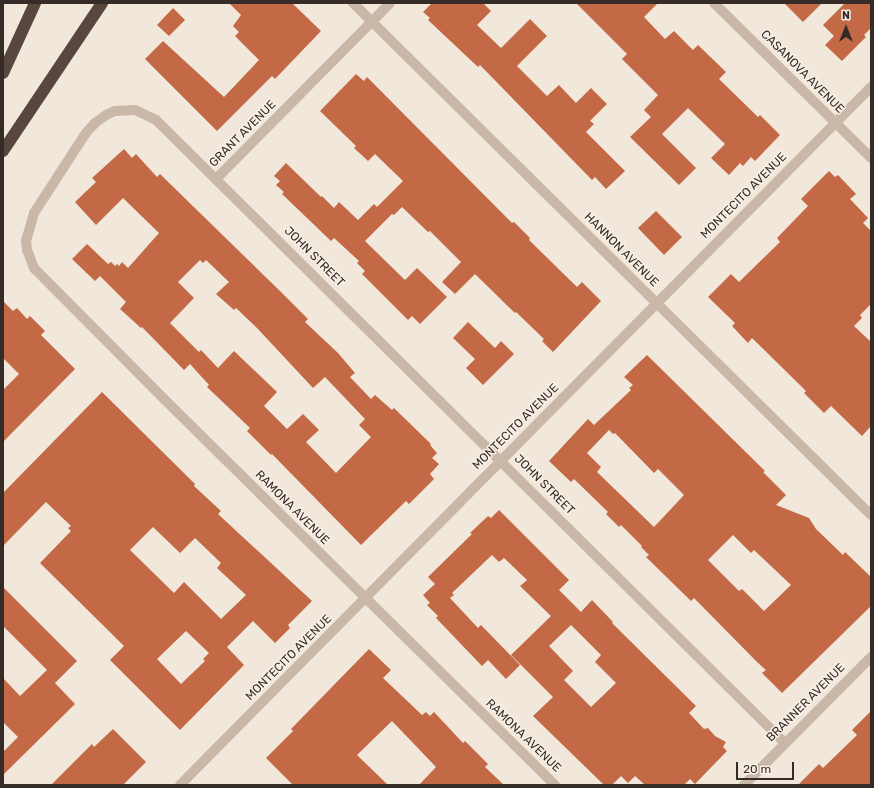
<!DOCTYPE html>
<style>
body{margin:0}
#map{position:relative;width:874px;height:788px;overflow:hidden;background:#f1e8db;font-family:Rubik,sans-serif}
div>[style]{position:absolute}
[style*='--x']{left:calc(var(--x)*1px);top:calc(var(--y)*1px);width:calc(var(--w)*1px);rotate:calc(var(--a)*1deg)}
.building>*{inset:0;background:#c46946}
.street>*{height:10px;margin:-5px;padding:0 5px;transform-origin:5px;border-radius:5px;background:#c9b8a7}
.highway>*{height:12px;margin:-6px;padding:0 6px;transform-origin:6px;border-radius:6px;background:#57473f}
span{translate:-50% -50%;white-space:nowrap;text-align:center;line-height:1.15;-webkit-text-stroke:3px #f9f1e7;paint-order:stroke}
.street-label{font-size:12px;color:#362c27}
.frame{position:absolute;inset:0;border:4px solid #362c27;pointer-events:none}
.north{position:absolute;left:826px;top:8px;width:40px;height:40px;-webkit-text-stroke:3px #f9f1e7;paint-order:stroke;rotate:0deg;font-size:11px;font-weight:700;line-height:16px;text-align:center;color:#362c27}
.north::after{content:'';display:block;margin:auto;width:14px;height:18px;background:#362c27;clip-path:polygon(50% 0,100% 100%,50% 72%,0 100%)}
.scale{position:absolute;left:736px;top:762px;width:58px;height:18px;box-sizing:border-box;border:2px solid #362c27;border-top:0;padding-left:5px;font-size:12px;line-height:14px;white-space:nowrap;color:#362c27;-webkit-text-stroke:3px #f9f1e7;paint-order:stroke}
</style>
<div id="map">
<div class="building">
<div style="clip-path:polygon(229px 3px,292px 3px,321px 31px,275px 79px,272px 76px,217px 131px,145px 59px,163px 41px,224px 97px,259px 60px,235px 36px,239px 32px,233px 26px,241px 15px)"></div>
<div style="clip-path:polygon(432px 3px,483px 3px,491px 11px,477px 25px,501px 48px,530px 19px,547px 36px,517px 66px,547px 96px,559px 85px,576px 103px,591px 88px,607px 104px,590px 121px,594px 124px,586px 132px,625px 171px,606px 189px,595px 177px,592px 180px,480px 65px,478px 67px,428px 20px,430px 18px,423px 12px)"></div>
<div style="clip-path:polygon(576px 3px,658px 3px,644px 17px,665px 39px,674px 31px,693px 50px,698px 45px,726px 72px,719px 79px,758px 117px,760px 115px,780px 135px,755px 161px,751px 157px,743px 166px,740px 163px,729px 175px,711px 158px,725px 144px,688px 108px,662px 134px,696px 168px,679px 185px,630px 137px,651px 117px,644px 110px,658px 95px,622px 59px,627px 54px)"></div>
<div style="clip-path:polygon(784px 3px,822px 3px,803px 22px)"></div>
<div style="clip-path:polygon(845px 3px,871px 3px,871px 28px,864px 35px,866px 37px,842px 61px,825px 45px,834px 36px,823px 25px)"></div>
<div style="clip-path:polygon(173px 8px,185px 20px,169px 36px,157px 25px)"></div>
<div style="clip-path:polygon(356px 74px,364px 81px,367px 77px,512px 223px,514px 222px,530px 238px,529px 240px,577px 287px,582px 282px,601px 301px,553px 352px,542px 341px,544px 339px,516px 312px,515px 313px,475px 274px,455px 294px,442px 282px,461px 262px,430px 231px,428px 232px,402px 207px,394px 215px,392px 214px,365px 241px,405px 280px,417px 268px,447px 297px,420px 324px,412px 316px,408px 320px,362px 274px,365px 271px,357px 263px,359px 261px,334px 238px,331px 241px,282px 194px,284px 192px,276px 185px,280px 181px,274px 176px,286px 163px,321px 197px,322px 196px,334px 208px,339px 202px,358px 220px,374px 204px,377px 207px,403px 181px,375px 154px,368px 161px,354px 148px,356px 146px,320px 111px)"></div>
<div style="clip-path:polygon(evenodd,124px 149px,132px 158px,136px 154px,157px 177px,160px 174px,281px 292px,308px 319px,305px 322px,338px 353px,355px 373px,350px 377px,371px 399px,375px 395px,392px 410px,394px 408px,431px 444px,430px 445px,437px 453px,432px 458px,439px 464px,430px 474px,434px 479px,409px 504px,406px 501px,361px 545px,272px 454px,271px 455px,247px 431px,250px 428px,207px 387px,209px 385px,190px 364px,184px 370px,142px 327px,141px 328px,120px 309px,126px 302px,100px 276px,95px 281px,72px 259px,87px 244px,108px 264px,111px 262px,115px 266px,117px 264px,119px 266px,122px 262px,128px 268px,159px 233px,123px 198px,96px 225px,75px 202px,96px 182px,92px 178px,124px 149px,200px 260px,203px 263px,206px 260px,229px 282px,216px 294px,234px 310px,236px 308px,257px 328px,313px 388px,325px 377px,365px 419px,359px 425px,371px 437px,336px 473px,306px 442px,319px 430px,303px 414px,287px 429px,264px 406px,277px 392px,234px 351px,218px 368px,201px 350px,199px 352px,170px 323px,194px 298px,178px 282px,200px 260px)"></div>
<div style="clip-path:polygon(829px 171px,835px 177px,838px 175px,856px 194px,850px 199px,868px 218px,863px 223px,871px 231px,871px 304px,860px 315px,862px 318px,854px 326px,871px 342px,871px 426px,862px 436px,831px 406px,824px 413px,804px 393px,806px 391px,752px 338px,748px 343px,732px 326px,735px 323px,708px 297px,731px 274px,739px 282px,780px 242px,777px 238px,808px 206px,801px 199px)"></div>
<div style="clip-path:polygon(656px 211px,682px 237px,664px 255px,638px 228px)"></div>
<div style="clip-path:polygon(3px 301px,13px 311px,17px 308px,27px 319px,30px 316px,45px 331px,41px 335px,75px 369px,3px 442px,3px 390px,19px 374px,3px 358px)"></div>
<div style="clip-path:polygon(468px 322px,495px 348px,501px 341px,514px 354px,483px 385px,466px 368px,475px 359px,453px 338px)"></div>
<div style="clip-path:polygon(evenodd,647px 355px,765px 471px,763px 472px,786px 495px,776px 505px,809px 518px,816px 529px,843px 555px,845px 552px,871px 577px,871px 606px,782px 693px,762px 673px,766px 670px,758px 663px,694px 598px,691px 601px,646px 557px,649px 555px,641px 547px,642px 546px,621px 525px,619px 527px,606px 514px,608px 512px,574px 479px,571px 482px,549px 461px,588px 419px,594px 425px,631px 390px,629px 388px,633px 385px,624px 377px,647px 355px,609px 430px,613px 434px,615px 433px,654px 473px,658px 469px,684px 495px,654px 527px,597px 472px,601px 467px,587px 453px,609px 430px,647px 355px,733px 535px,751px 553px,754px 550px,791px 585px,764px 611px,742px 589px,739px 591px,708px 560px,733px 535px)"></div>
<div style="clip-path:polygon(evenodd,102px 392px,195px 484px,194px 486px,221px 511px,218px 514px,312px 601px,288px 625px,290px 628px,275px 643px,253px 621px,227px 647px,244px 665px,180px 730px,110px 660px,124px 646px,40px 563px,71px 531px,68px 528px,71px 526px,46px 502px,3px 546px,3px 493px,102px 392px,153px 527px,180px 553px,195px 538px,221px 563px,217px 568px,246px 595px,221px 619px,184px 582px,174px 593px,130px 550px,153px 527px,102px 392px,186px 631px,209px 653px,203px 659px,205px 661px,181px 684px,157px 659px,186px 631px)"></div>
<div style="clip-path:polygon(evenodd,499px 510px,569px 580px,559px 590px,581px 612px,592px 600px,613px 622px,612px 623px,696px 706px,689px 713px,704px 729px,708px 728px,715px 736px,726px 742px,723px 747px,727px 751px,695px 784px,690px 779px,684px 785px,645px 785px,635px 776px,628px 783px,621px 776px,612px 785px,604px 785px,533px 716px,553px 697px,511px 655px,551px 616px,520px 586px,527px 580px,504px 558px,499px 562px,492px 555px,452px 593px,454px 595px,450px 598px,478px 628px,481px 625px,520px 665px,506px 679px,488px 660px,482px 666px,436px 618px,438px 616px,427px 605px,430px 603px,423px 595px,435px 584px,428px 577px,472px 534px,470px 533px,488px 516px,491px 518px,499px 510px,571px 625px,601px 655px,595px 662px,616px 683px,591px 707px,564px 680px,573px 671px,549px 646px,571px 625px)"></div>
<div style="clip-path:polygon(3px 587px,77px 661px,55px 683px,75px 704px,3px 775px,3px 752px,18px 737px,3px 722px,3px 678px,20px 696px,47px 670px,3px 626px)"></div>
<div style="clip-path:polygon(369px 649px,391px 670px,383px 678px,422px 715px,426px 712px,430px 716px,434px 712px,463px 743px,465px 741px,488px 764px,485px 767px,504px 785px,419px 785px,436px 767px,392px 721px,357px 755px,388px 785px,293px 785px,266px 758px,293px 731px,291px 729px)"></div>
<div style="clip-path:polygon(871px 711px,871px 785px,798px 785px,819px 764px,823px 768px,857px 735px,852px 730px)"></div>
<div style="clip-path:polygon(113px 729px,146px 762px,123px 785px,51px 785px,92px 744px,94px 747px)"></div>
</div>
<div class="street">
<div style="--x:353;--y:3;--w:728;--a:44.67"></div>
<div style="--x:714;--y:3;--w:221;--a:44.6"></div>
<div style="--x:216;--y:179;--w:247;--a:-45.3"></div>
<div style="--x:180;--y:785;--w:982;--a:-45.29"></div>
<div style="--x:555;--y:785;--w:548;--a:-135.37"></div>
<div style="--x:165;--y:400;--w:186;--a:-134.8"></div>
<div style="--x:34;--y:268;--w:19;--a:-111"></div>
<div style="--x:27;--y:250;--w:9;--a:-96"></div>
<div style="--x:26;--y:241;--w:29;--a:-74"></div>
<div style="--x:34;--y:213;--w:95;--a:-57"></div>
<div style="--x:86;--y:133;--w:13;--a:-48"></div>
<div style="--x:95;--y:123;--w:14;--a:-36"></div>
<div style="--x:106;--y:115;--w:10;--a:-24"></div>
<div style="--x:115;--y:111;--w:20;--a:-3"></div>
<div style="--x:135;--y:110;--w:23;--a:25"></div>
<div style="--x:156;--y:120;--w:885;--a:44.73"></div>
<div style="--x:744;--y:785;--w:180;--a:-45.2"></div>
</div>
<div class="highway">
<div style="--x:3;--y:73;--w:77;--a:-65.4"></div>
<div style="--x:3;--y:151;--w:178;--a:-56.2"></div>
</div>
<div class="street-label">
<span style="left:802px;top:72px;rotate:45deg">CASANOVA AVENUE</span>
<span style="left:243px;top:134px;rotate:-45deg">GRANT AVENUE</span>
<span style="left:744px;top:196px;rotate:-45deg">MONTECITO AVENUE</span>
<span style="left:621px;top:250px;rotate:45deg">HANNON AVENUE</span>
<span style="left:314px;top:257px;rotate:45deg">JOHN STREET</span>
<span style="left:516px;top:427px;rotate:-45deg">MONTECITO AVENUE</span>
<span style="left:544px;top:485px;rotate:45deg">JOHN STREET</span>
<span style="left:292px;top:508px;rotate:45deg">RAMONA AVENUE</span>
<span style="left:289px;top:658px;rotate:-45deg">MONTECITO AVENUE</span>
<span style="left:806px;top:703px;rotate:-45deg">BRANNER AVENUE</span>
<span style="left:523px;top:736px;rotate:44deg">RAMONA AVENUE</span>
</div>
<div class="frame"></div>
<div class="north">N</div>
<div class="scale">20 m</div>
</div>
